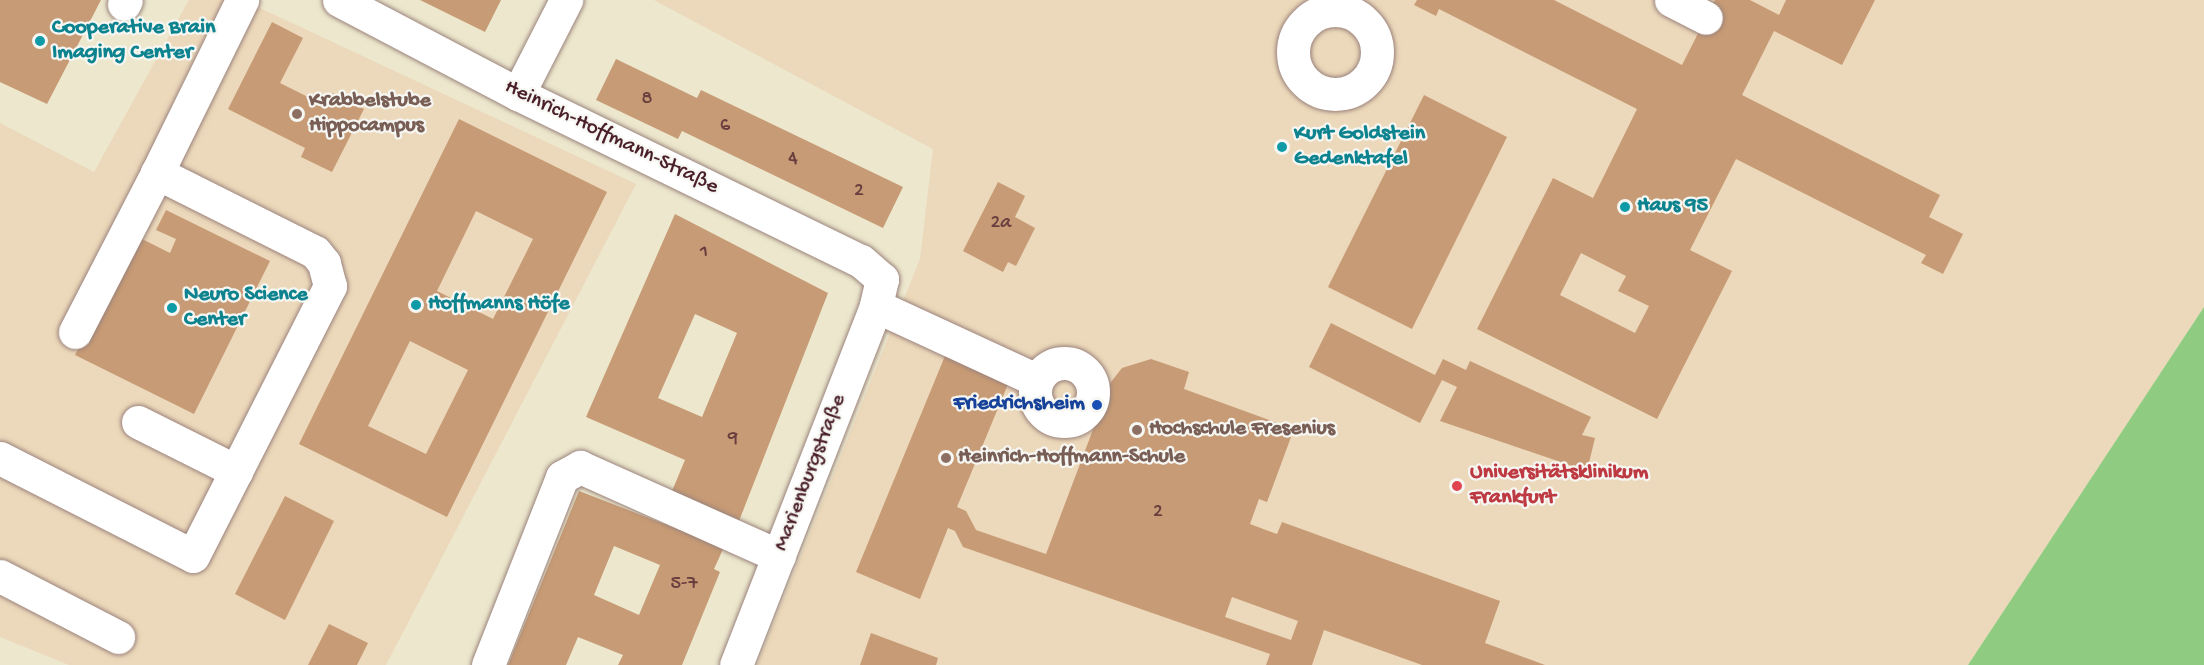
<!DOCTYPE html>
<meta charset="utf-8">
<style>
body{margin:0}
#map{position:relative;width:2204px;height:665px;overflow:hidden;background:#ece7cd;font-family:"Gochi Hand",sans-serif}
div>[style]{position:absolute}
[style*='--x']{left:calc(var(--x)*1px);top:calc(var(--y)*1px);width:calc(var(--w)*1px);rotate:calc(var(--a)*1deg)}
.built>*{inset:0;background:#ecd8ba}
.green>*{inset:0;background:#8fcc81}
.building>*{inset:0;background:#c79b75}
.roads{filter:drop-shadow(0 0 2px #9b837c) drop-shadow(0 0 2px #9b837c)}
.minor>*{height:33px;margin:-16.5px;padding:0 16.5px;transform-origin:16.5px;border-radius:16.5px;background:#fff}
.minor>.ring{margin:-16.5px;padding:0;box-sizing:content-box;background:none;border:33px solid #fff;border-radius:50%}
.dots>*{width:16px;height:16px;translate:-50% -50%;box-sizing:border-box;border:3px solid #f6f6f2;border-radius:50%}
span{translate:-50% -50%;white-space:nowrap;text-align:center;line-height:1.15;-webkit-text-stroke:4.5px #f6f6f2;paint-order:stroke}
.number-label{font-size:20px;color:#693e3e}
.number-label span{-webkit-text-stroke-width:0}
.culture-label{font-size:22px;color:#0d838f;font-weight:700}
.left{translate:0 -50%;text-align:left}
.education-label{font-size:22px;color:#785e54;font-weight:700}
.street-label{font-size:22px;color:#4a1f2b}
.transit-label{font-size:22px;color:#164399;font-weight:700}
.right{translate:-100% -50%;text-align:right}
.health-label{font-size:22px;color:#be3a42;font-weight:700}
</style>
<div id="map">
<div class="built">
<div style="clip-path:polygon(189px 0,243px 0,636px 184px,386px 665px,69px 665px,0 637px,0 123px,94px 172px)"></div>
<div style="clip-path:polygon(654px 0,2204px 0,2204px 307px,1968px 665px,757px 665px,920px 259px,933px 149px)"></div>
</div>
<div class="green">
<div style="clip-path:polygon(2204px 307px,2204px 665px,1968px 665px)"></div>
</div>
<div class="building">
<div style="clip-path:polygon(0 0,101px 0,47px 104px,0 82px)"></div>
<div style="clip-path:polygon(420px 0,501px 0,485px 32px)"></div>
<div style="clip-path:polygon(evenodd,1417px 0,1554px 0,1682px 65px,1715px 0,1750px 0,1779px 15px,1786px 0,1875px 0,1842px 65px,1774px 31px,1742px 95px,1940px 195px,1929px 217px,1963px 234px,1943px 274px,1921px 263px,1926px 255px,1736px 159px,1690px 250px,1732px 271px,1657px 419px,1477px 329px,1553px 178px,1593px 198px,1637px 109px,1439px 9px,1436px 16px,1414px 5px,1417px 0,1581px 253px,1626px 276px,1618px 291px,1649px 306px,1635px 333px,1560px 295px,1581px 253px)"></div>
<div style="clip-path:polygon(272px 22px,303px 38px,280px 83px,326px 106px,333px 93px,364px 109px,332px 172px,301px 157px,305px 148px,228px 109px)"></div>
<div style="clip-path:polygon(616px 59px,697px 98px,701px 90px,903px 187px,883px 228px,682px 131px,678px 139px,596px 100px)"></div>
<div style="clip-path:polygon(1424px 95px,1507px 137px,1412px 329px,1328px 287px)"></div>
<div style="clip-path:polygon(evenodd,459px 119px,607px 192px,447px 517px,299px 444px,459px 119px,476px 211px,533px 239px,493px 319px,437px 291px,476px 211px,459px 119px,410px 341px,468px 370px,426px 454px,368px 426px,410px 341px)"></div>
<div style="clip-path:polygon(998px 182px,1025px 196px,1015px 217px,1035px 228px,1016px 266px,1008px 262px,1003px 272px,963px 251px)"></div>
<div style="clip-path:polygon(166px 210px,270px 261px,194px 414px,75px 355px,134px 235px,170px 253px,176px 239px,156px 230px)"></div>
<div style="clip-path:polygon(evenodd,675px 214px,828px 293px,739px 521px,672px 491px,685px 460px,586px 417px,675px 214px,695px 314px,737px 333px,702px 417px,658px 398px,695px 314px)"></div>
<div style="clip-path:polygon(1331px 323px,1435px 375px,1443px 359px,1466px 370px,1470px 361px,1591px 417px,1582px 435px,1595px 438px,1587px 471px,1440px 421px,1457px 387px,1442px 380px,1420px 423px,1309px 367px)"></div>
<div style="clip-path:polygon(evenodd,947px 351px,1011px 377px,957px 507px,966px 511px,976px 530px,1046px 554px,1111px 382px,1122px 368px,1151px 359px,1189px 372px,1184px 389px,1294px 429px,1267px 502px,1259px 499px,1250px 524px,1277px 534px,1282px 522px,1500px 601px,1485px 643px,1545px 665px,1422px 665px,1324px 630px,1312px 665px,1266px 665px,1270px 654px,963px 547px,955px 531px,948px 528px,920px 599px,856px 572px,947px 351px,1232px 597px,1298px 621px,1291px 640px,1225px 617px,1232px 597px)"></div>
<div style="clip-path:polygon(evenodd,579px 491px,724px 547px,714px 569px,720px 572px,682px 665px,618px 665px,623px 655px,578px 637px,566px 665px,508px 665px,579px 491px,614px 546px,660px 565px,639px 615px,594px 595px,614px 546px)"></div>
<div style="clip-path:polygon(285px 496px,334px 521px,285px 620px,235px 594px)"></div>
<div style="clip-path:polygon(329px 624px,368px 643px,357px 665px,308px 665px)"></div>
<div style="clip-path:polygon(871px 633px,938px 658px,936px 665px,860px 665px)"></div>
</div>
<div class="roads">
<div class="minor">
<div style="--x:339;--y:0;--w:202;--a:27.7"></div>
<div style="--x:518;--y:94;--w:381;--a:26"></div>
<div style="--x:861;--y:261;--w:28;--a:41"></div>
<div style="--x:882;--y:279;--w:28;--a:103"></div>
<div style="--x:876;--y:306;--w:385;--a:111.3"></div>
<div style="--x:1671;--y:0;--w:39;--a:27"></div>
<div style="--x:124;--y:4;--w:4;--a:-63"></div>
<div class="ring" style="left:1293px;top:10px;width:51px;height:51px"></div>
<div style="--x:518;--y:94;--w:106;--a:-62.9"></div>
<div style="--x:876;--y:306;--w:176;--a:24.8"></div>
<div style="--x:75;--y:332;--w:179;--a:-62.7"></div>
<div class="ring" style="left:1035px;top:363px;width:25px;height:25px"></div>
<div style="--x:138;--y:422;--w:110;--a:26.6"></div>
<div style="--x:0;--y:458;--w:216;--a:26.9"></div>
<div style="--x:193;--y:556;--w:303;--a:-63.1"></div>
<div style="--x:330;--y:286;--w:24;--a:-105"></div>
<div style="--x:324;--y:263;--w:14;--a:-129"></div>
<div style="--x:315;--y:252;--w:177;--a:-153.4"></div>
<div style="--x:157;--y:173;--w:193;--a:-63.8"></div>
<div style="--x:0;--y:576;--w:133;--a:27.3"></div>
<div style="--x:488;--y:665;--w:202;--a:-68.5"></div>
<div style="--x:562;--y:477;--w:21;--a:-29"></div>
<div style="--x:580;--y:467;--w:218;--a:24.1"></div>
</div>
</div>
<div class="dots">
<div style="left:40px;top:41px;background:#0f9aa8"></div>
<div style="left:297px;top:114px;background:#8d6e63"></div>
<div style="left:1282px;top:147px;background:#0f9aa8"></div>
<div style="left:1625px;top:207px;background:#0f9aa8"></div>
<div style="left:416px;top:305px;background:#0f9aa8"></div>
<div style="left:172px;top:308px;background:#0f9aa8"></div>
<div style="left:1097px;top:405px;background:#1a4fb4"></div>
<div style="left:1137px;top:430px;background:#8d6e63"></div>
<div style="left:946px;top:458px;background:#8d6e63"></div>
<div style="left:1457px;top:486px;background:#e0444e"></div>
</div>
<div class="number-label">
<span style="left:647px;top:99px">8</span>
<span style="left:725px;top:126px">6</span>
<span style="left:793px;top:159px">4</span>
<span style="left:859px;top:191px">2</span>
<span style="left:1001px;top:223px">2a</span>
<span style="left:704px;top:252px">1</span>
<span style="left:733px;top:439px">9</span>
<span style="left:1158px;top:512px">2</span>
<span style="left:684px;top:584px">5-7</span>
</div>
<div class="culture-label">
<span class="left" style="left:52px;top:41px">Cooperative Brain<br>Imaging Center</span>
<span class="left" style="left:1294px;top:147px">Kurt Goldstein<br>Gedenktafel</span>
<span class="left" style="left:1637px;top:207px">Haus 95</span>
<span class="left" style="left:184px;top:308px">Neuro Science<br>Center</span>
<span class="left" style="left:428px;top:305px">Hoffmanns Höfe</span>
</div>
<div class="education-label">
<span class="left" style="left:309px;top:114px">Krabbelstube<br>Hippocampus</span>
<span class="left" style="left:1149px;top:430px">Hochschule Fresenius</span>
<span class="left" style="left:958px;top:458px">Heinrich-Hoffmann-Schule</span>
</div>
<div class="street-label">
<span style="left:611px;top:138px;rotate:26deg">Heinrich-Hoffmann-Straße</span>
<span style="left:811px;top:473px;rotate:-69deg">Marienburgstraße</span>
</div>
<div class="transit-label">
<span class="right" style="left:1085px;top:405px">Friedrichsheim</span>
</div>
<div class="health-label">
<span class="left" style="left:1470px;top:486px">Universitätsklinikum<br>Frankfurt</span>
</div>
</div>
